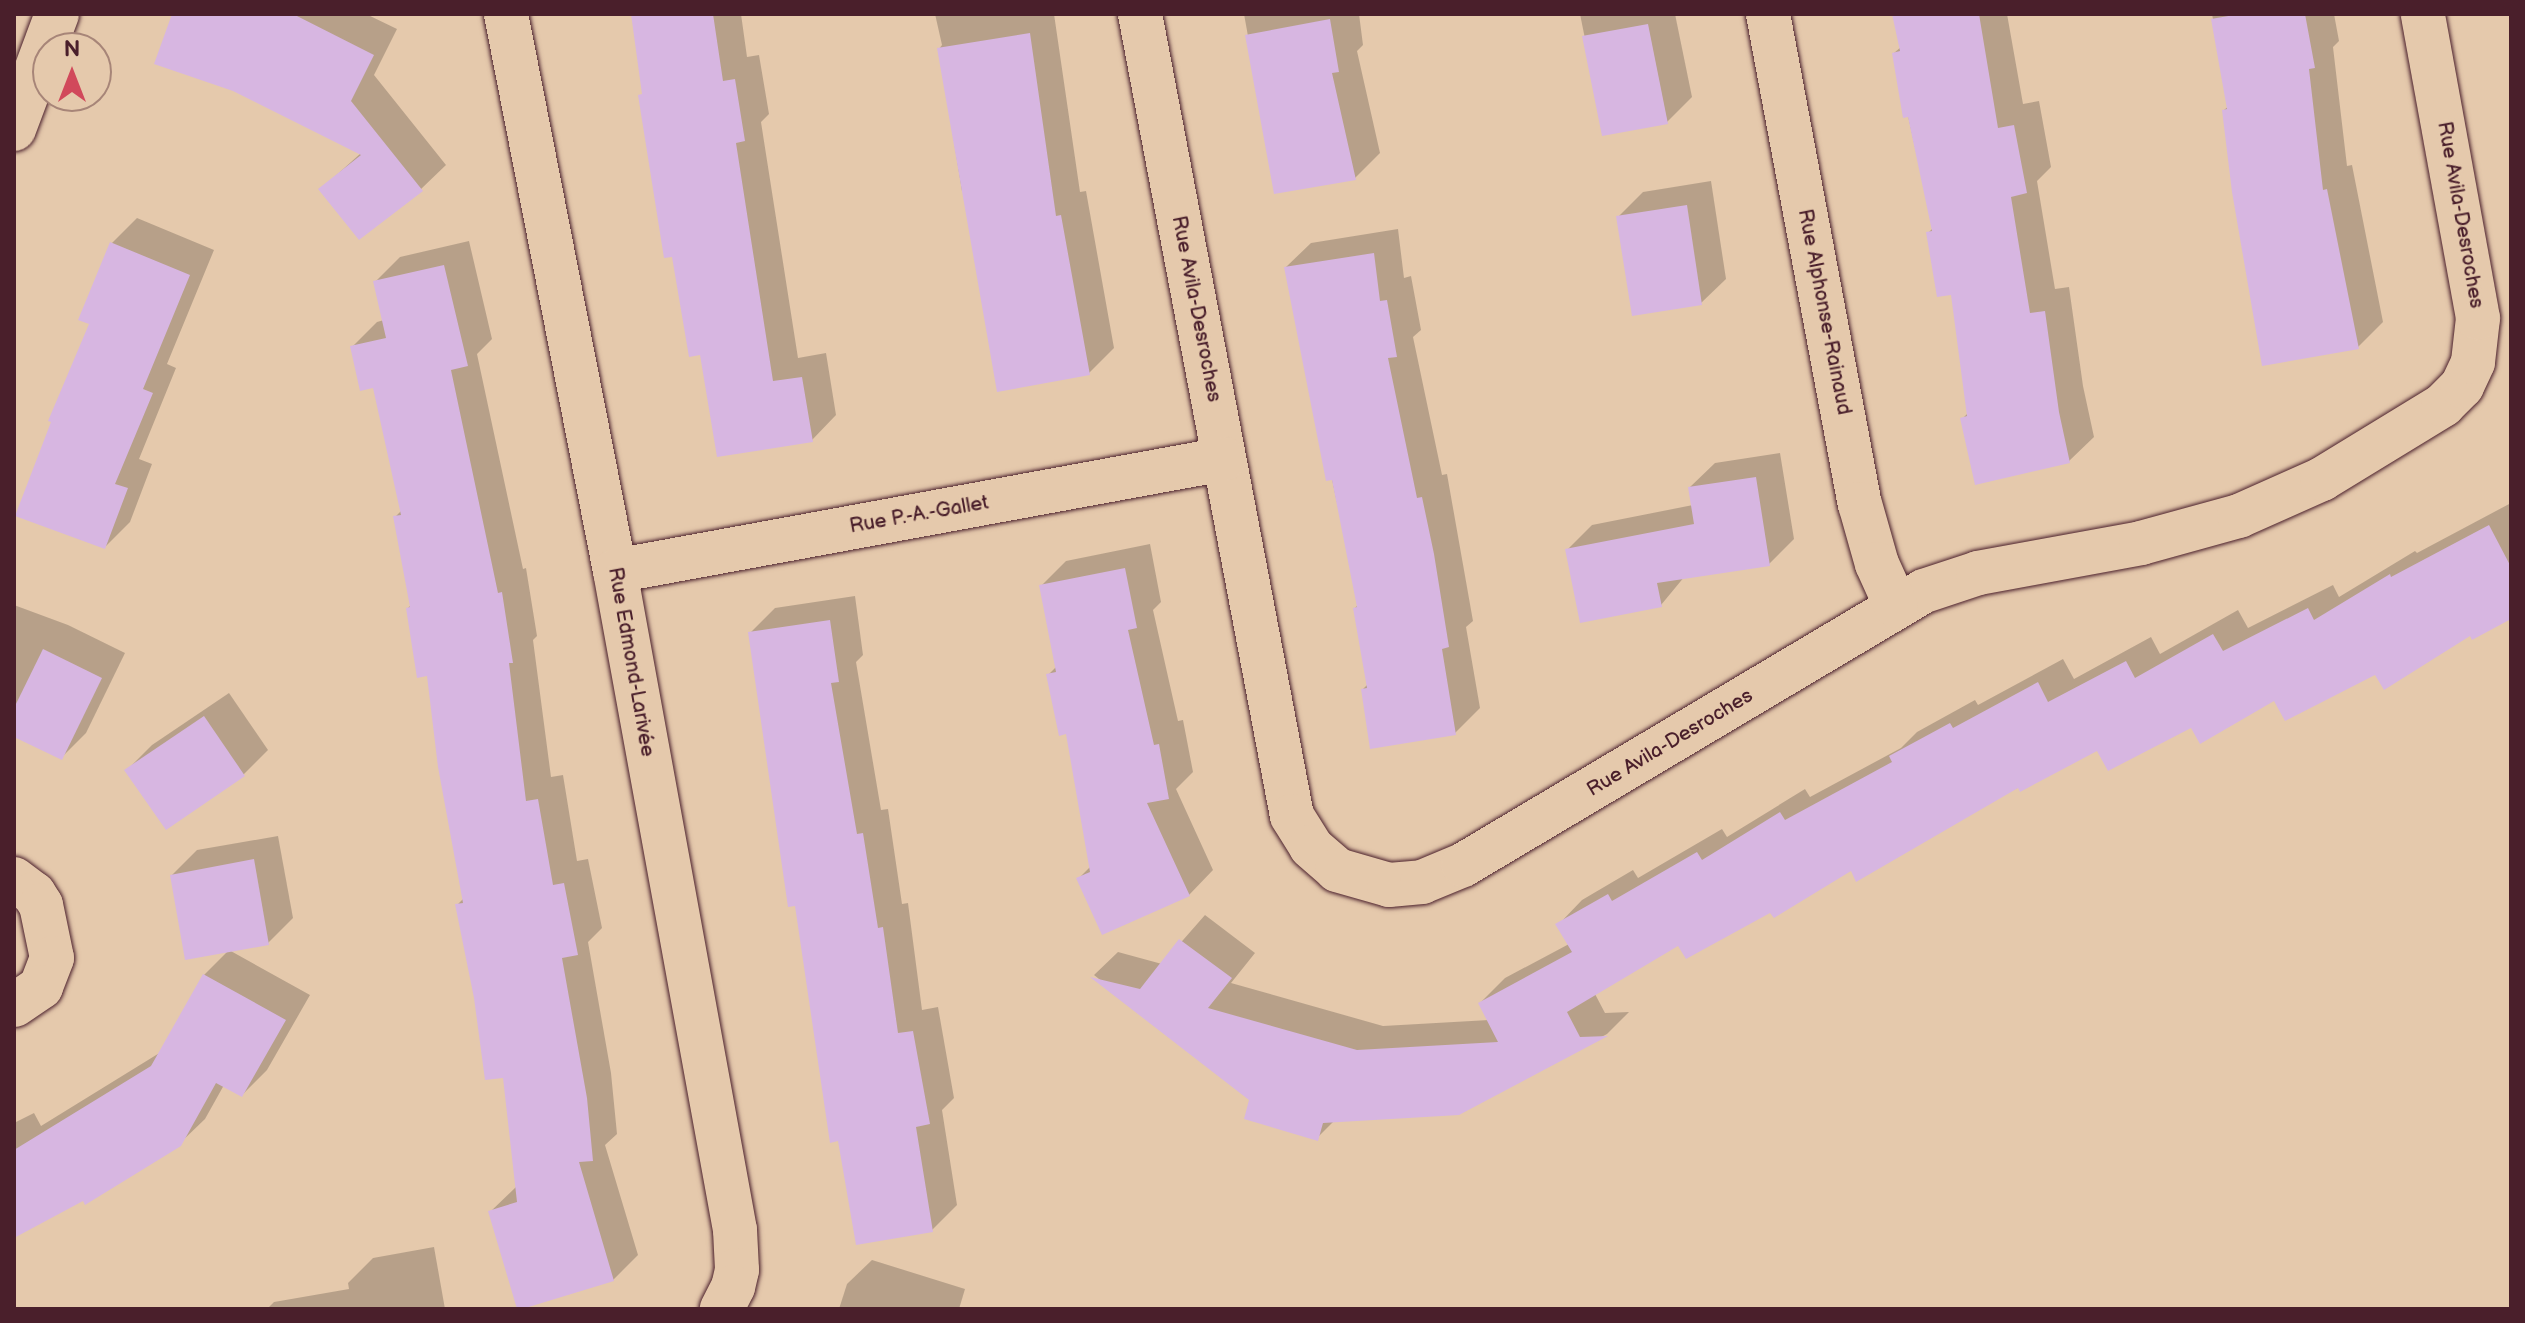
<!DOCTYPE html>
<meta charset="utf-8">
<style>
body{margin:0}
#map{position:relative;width:2525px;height:1323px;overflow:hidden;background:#e5c9ac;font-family:"Balsamiq Sans",sans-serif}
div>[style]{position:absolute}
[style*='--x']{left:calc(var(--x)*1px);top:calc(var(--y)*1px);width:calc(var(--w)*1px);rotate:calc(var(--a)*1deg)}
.shadow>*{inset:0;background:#0003}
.building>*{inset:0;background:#d7b6e1}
.roads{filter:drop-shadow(0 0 2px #4a1f2b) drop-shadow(0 0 2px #4a1f2b)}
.minor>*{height:44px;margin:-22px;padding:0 22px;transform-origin:22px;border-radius:22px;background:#e5c9ac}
span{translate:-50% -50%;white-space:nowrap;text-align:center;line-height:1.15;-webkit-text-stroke:6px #e5c9ac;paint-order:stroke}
.street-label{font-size:20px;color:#4a1f2b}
.frame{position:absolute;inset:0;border:16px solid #4a1f2b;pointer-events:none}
.north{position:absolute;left:32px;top:32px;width:80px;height:80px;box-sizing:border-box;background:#e5c9ac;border:2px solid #a78578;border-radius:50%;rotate:0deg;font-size:22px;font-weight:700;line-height:32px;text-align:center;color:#4a1f2b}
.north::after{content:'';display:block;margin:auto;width:28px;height:36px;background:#d1495b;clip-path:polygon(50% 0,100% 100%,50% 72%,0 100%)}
</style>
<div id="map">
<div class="shadow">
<div style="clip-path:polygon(174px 14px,366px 14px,397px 29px,374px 75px,446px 165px,421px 189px,321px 189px,361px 153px)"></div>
<div style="clip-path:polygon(632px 14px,741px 14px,747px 57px,759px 55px,769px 114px,761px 122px,798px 358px,826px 353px,836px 415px,812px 440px,701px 353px)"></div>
<div style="clip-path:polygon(935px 14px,1054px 14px,1080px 192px,1086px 191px,1114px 348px,1089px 373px,966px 190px,962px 191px,939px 49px,942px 45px)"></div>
<div style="clip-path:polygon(1244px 14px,1359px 14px,1363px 45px,1357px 51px,1380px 153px,1355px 178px,1276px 192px)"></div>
<div style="clip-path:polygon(1580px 14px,1675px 14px,1692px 97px,1667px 122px,1604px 133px)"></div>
<div style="clip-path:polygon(1894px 14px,2007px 14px,2023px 104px,2039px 101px,2051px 167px,2037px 181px,2055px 289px,2069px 287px,2083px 386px,2094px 437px,2069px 461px,1962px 419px,1969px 412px,1952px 293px,1928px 233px,1933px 228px,1894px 53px,1901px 47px)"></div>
<div style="clip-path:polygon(2212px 14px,2334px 14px,2339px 41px,2333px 47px,2347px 166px,2352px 165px,2383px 322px,2358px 347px,2224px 110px,2229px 106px)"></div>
<div style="clip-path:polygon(1711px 181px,1726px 279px,1701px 303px,1618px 217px,1643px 192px)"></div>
<div style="clip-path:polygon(137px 218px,214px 250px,167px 364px,176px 368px,139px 459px,152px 464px,130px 522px,105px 547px,91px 323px,112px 243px)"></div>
<div style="clip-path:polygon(1398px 229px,1404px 278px,1411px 276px,1421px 330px,1413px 337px,1442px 475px,1447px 474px,1473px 621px,1466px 627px,1480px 708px,1455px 733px,1363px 689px,1368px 684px,1355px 608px,1359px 604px,1286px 267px,1311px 243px)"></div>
<div style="clip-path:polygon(469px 241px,492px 339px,477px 354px,523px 569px,526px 568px,537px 636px,533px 640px,551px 777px,563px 775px,577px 861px,588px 859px,602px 928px,588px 942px,611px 1073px,617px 1134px,605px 1145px,638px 1255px,613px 1280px,490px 1212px,517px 1186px,505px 1075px,476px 997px,457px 905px,464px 898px,429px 674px,408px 608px,411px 605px,395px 517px,402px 510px,375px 386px,352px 347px,377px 322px,384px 320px,375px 282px,400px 257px)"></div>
<div style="clip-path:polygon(1780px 453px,1794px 539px,1769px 564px,1685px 576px,1661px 605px,1567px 550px,1592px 525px,1693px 505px,1690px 487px,1715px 463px)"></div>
<div style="clip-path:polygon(2511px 503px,2511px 617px,2376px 672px,2098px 748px,1771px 910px,1679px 943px,1595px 994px,1605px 1013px,1629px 1012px,1607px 1034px,1458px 1113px,1335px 1120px,1317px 1138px,1251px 1099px,1094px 975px,1118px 952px,1162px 964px,1205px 915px,1255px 953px,1231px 983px,1383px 1026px,1489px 1020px,1480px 1003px,1505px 978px,1569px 944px,1558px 925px,1582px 900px,1633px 870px,1638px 878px,1722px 829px,1727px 837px,1805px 789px,1810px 797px,1901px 748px,1917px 732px,1975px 700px,1978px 705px,2063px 659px,2074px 679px,2151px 637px,2160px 654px,2238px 610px,2248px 628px,2333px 585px,2339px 597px,2415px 551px,2417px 553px)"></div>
<div style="clip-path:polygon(1150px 544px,1161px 602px,1153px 610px,1178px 721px,1183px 720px,1193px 772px,1176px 789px,1213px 870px,1189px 895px,1078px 879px,1091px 866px,1068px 732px,1048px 675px,1057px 666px,1041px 586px,1066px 561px)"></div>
<div style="clip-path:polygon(855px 596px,863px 655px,856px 662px,881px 810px,888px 809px,902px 904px,908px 903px,922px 1010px,938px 1007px,954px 1098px,942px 1110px,957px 1205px,932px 1230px,796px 904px,750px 633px,775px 608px)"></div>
<div style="clip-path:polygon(14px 605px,68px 625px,125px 653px,86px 733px,61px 758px,14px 734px)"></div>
<div style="clip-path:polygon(229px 693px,268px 750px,243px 775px,127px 770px,152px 745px)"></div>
<div style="clip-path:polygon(278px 836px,293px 918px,268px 943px,172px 875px,197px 850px)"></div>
<div style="clip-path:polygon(229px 950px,310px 995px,267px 1070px,242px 1095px,224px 1085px,205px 1119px,179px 1144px,14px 1235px,14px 1123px,34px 1113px,41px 1126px,161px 1052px,204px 975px)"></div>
<div style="clip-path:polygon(434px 1247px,445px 1309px,267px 1309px,274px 1302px,349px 1289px,348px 1283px,373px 1258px)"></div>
<div style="clip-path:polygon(872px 1260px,965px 1289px,959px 1309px,839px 1309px,847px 1284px)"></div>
</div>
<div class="building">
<div style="clip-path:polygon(172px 14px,293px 14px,374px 55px,351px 101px,423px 191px,359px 240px,318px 189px,361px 155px,233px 91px,154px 64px)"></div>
<div style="clip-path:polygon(631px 14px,713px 14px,723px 81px,735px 79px,745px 141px,736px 143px,773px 381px,802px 377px,813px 442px,717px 457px,700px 355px,689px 357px,672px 257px,664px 258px,638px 95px,642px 94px)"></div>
<div style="clip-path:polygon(1892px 14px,1979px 14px,1998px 128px,2014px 125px,2027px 193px,2011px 197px,2030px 313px,2045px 311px,2059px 412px,2070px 463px,1975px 485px,1960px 418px,1967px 416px,1951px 295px,1937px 297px,1926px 232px,1932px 231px,1908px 117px,1903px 118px,1892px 53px,1900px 51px)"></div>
<div style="clip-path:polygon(2240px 14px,2305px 14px,2315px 68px,2309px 69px,2323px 190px,2327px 189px,2359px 349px,2262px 366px,2232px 192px,2222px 110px,2227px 109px,2211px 19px)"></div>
<div style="clip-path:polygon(1330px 19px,1339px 72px,1332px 73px,1356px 180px,1274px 194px,1245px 35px)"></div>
<div style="clip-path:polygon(1648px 24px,1668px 124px,1602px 136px,1582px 36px)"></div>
<div style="clip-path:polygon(1030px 33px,1056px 216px,1061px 215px,1090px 375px,997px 392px,937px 48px)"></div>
<div style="clip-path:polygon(1687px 205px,1702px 305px,1632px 316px,1616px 216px)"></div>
<div style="clip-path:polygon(110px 242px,190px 275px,143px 389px,153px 393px,115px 484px,128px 488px,105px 549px,15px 516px,51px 422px,48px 421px,89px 324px,78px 320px)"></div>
<div style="clip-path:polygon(1374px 253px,1380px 301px,1387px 300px,1397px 357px,1388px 358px,1417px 498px,1422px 497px,1434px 554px,1449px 647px,1442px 649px,1456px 735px,1370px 749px,1361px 689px,1367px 688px,1353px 608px,1357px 607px,1332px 480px,1326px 481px,1284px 267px)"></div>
<div style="clip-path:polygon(444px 265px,468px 366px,451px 370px,498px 593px,502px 592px,513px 663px,509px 663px,526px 801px,538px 799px,553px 885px,564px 883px,578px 955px,562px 958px,587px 1098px,593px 1161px,579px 1162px,614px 1281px,522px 1309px,517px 1309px,488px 1211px,517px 1202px,503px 1078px,485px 1080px,474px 998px,455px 904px,463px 903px,438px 767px,427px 676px,417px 678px,406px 608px,410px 607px,393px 516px,401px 515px,373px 388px,360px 391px,350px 346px,386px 338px,373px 281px)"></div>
<div style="clip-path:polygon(1756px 477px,1770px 566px,1657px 583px,1662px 607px,1580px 623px,1565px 549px,1694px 524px,1688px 487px)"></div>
<div style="clip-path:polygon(2489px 525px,2511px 567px,2511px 619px,2472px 640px,2470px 636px,2384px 690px,2375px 675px,2285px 721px,2274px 701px,2200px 744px,2191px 728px,2108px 771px,2097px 751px,2020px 792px,2018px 788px,1856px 882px,1851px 871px,1774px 918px,1770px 913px,1686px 959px,1678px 946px,1567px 1012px,1580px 1037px,1608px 1036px,1459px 1115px,1323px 1123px,1318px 1141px,1244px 1119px,1249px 1100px,1090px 977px,1140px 989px,1179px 939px,1232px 978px,1208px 1008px,1357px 1050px,1498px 1042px,1478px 1003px,1572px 952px,1555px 924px,1608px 894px,1612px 901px,1697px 852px,1702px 860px,1780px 812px,1785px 820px,1892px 762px,1889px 756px,1950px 723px,1953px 728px,2038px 682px,2048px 702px,2126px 661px,2135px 678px,2213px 634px,2223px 651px,2308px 608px,2314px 620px,2390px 574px,2391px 577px)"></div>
<div style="clip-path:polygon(1125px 568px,1137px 628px,1128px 630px,1154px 745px,1159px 744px,1169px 799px,1147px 803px,1190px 896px,1102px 935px,1076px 878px,1090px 872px,1066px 734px,1059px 736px,1046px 674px,1056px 672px,1039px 585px)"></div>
<div style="clip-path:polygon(830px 620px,839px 682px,831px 683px,857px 834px,863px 833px,878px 928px,883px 927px,898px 1033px,913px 1031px,930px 1124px,916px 1127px,933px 1232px,856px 1245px,838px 1141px,830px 1143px,795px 906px,788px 907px,748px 632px)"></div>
<div style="clip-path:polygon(43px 649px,102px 678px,62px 760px,14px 737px,14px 708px)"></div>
<div style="clip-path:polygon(204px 716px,245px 776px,166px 830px,124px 770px)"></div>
<div style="clip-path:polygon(254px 859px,269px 945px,185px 960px,170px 875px)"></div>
<div style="clip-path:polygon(203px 974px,286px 1020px,242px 1097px,216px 1083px,181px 1146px,85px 1205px,83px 1201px,14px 1238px,14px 1150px,151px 1066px)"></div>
</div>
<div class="roads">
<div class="minor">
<div style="--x:506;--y:14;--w:568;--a:78.93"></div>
<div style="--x:615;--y:571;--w:670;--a:79.68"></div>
<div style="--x:735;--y:1230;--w:40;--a:87.1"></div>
<div style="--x:737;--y:1270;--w:17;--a:103"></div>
<div style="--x:733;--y:1287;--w:25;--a:117"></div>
<div style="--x:1140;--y:14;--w:816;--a:79.27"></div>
<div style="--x:1292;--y:816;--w:36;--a:58"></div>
<div style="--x:1311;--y:847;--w:35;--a:41"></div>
<div style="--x:1337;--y:870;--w:54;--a:16.1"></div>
<div style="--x:1389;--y:885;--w:33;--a:-5"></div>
<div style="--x:1422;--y:882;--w:44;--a:-22.5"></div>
<div style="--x:1463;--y:865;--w:536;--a:-30.73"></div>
<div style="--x:1924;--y:591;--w:57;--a:-18.4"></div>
<div style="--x:1978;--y:573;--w:166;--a:-10.4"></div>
<div style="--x:2141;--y:543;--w:102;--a:-15.4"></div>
<div style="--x:2239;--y:516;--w:91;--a:-24"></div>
<div style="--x:2322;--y:479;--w:142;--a:-31.4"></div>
<div style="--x:2443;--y:405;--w:27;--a:-45"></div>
<div style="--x:2462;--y:386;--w:26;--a:-65"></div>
<div style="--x:2473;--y:362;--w:44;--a:-83.5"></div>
<div style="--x:2478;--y:318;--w:309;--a:-100.3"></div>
<div style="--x:1768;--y:14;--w:499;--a:79.4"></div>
<div style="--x:1860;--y:504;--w:62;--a:74.2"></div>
<div style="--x:1877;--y:564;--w:46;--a:65.7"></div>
<div style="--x:14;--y:129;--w:123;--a:-69.5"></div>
<div style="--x:615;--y:571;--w:619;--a:-10.42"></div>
<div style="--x:14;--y:879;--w:25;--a:37"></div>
<div style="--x:34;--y:894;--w:13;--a:58"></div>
<div style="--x:41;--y:905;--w:54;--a:78.3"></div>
<div style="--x:52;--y:958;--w:31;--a:111"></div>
<div style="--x:41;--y:987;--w:32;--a:146"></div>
</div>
</div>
<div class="street-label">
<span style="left:2460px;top:215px;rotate:80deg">Rue Avila-Desroches</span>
<span style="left:1196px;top:309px;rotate:79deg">Rue Avila-Desroches</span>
<span style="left:1824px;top:312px;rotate:79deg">Rue Alphonse-Rainaud</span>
<span style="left:919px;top:515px;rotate:-10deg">Rue P.-A.-Gallet</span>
<span style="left:631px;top:662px;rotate:80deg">Rue Edmond-Larivée</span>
<span style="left:1670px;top:743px;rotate:-31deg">Rue Avila-Desroches</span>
</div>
<div class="frame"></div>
<div class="north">N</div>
</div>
